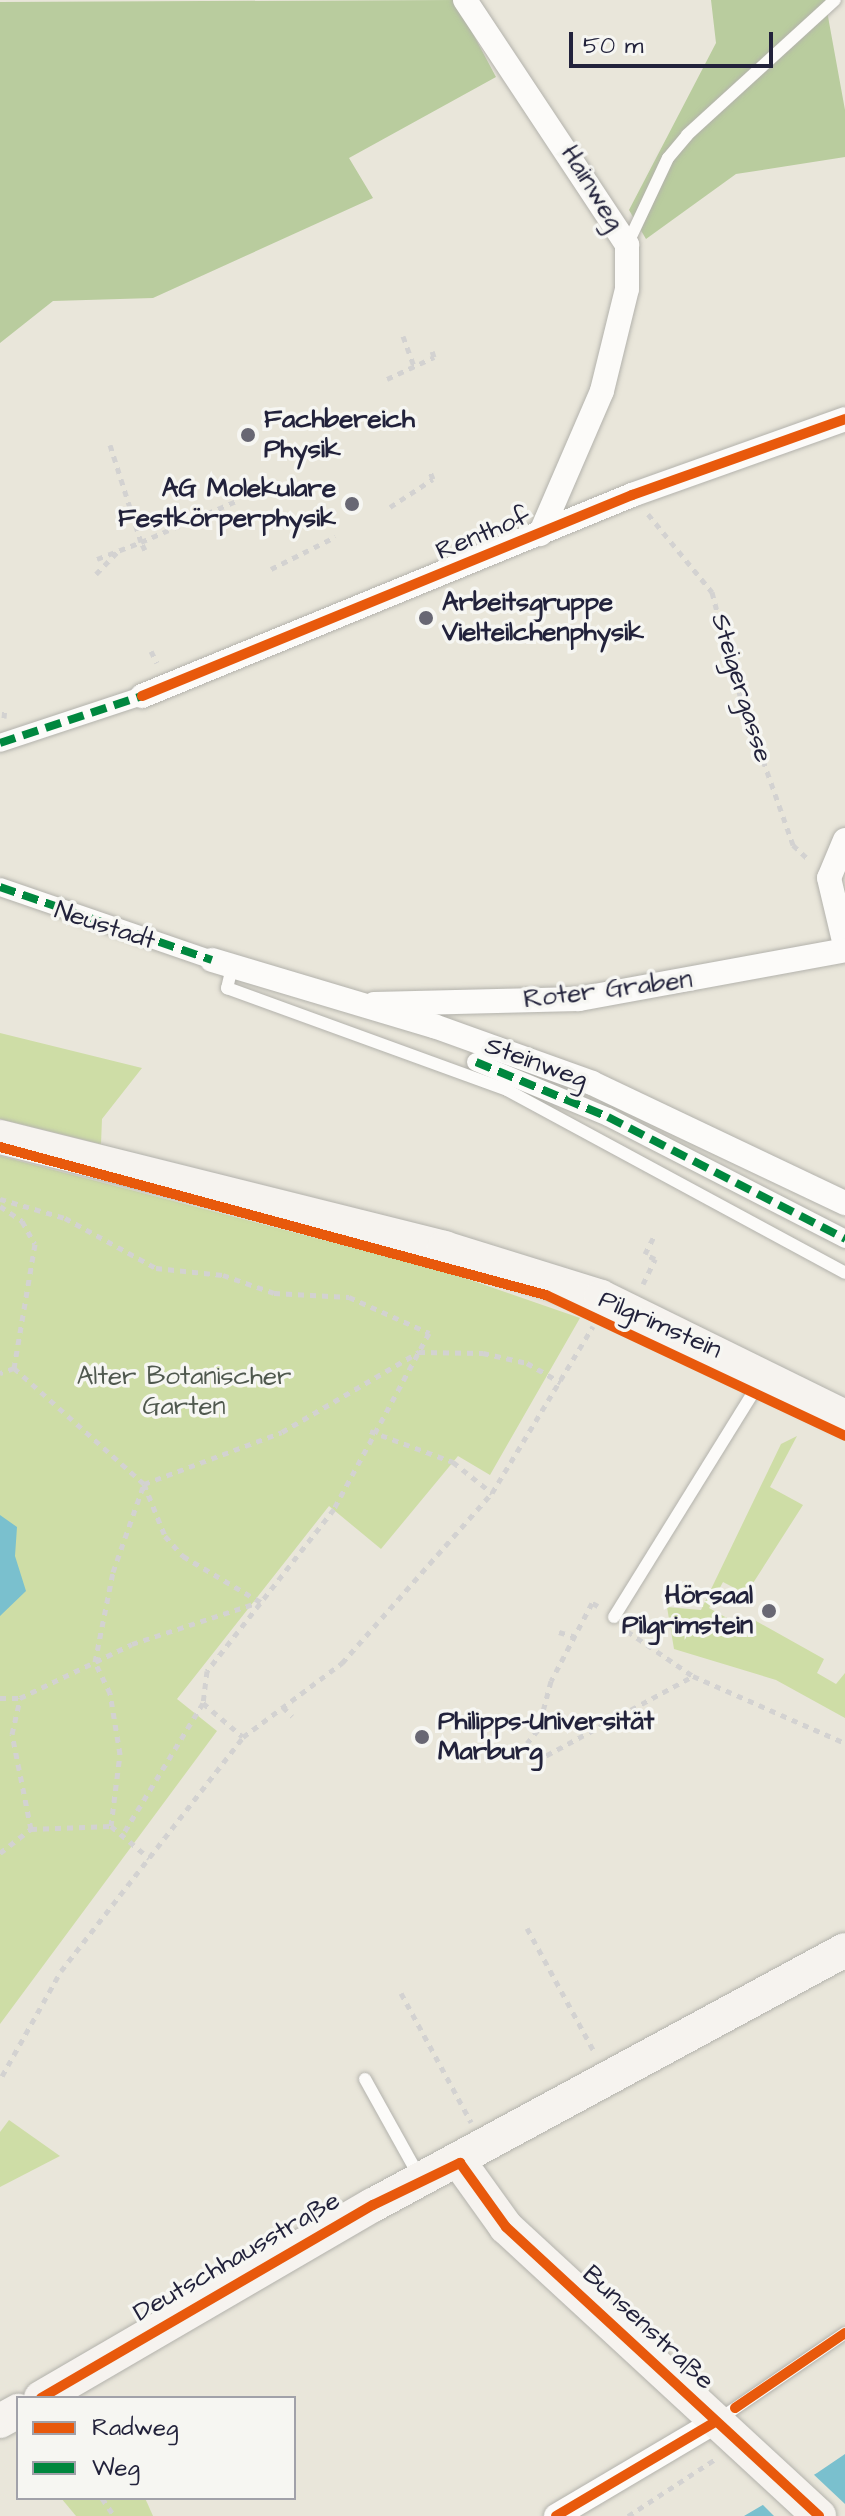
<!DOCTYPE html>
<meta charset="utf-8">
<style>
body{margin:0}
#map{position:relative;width:845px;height:2516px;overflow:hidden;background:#e9e6da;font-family:"Architects Daughter",sans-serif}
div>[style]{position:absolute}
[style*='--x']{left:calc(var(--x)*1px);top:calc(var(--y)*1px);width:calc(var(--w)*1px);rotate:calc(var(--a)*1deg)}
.green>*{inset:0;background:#cedda6}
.forest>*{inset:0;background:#b9cc9e}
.water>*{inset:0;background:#7ac0ce}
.pier>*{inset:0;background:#e9e6da}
.path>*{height:5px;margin-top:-2.5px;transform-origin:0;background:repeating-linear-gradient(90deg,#d3d2d1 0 6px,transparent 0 12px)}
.roads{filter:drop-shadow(0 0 2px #b3b2ac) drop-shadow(0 0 2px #b3b2ac)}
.service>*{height:12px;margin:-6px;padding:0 6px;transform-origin:6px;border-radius:6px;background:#fcfbf9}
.pedestrian>*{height:18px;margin:-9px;padding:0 9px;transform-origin:9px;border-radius:9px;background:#fcfbf9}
.minor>*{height:24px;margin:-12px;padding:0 12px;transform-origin:12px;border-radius:12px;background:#fcfbf9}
.secondary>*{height:34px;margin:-17px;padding:0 17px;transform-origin:17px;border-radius:17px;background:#f6f3ef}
.quiet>*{height:8px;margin-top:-4px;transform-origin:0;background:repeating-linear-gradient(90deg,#00873e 0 16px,transparent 0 24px)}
.cycleway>*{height:10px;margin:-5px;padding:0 5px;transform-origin:5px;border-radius:5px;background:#e8590c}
.dots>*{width:22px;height:22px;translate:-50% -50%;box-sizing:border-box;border:4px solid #f6f6f2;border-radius:50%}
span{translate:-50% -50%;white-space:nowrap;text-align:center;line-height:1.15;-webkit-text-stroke:7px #f6f6f2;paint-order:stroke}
.street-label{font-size:26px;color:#22223b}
.poi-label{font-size:26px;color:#22223b;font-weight:700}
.left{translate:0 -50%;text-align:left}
.right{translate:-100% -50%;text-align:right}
.park-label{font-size:26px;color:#4f584e}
.legend{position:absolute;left:16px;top:2396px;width:280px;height:104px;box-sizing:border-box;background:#f6f6f2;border:2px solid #a1a1a9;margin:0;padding:10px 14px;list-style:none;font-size:24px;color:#22223b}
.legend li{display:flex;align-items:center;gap:16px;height:40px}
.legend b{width:40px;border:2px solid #a1a1a9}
.scale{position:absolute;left:569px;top:32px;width:204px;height:36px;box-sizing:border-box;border:4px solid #22223b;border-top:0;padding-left:10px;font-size:24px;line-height:28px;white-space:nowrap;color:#22223b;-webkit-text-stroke:6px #f6f6f2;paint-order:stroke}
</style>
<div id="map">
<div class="green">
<div style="clip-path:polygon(0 1033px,142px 1068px,102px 1119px,101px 1144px,0 1119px)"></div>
<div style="clip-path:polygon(0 1156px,450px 1273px,580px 1318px,490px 1475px,458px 1456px,381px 1549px,329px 1506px,177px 1699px,217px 1731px,0 2024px)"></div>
<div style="clip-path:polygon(797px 1436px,770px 1487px,803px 1505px,746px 1594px,723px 1582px,709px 1608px,743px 1627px,749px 1617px,824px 1659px,817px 1673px,836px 1684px,845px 1673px,845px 1718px,776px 1680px,674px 1649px,667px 1607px,701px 1610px,781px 1444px)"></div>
<div style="clip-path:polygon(9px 2120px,60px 2156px,0 2187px,0 2132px)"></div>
<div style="clip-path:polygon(61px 2498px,145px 2498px,153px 2516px,76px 2516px)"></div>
</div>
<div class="forest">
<div style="clip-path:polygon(455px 0,496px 77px,349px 158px,373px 198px,153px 298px,53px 301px,0 343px,0 2px)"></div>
<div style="clip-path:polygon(711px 0,825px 0,845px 110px,845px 157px,736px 174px,646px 239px,629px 210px,716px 43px)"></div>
</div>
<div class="water">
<div style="clip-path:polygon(0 1515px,17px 1527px,15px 1556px,26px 1591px,0 1616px)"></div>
<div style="clip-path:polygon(845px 2454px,845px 2516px,744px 2516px,817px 2473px)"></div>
</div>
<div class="pier">
<div style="clip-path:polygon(811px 2472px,845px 2504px,845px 2516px,774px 2516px,760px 2502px)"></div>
</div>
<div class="path">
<div style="--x:403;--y:336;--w:32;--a:70"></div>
<div style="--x:387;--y:379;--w:52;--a:-25.1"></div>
<div style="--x:434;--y:357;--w:6;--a:-108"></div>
<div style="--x:390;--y:507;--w:51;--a:-33.1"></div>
<div style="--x:433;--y:479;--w:11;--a:-112"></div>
<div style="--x:648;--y:514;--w:101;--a:50.6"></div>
<div style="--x:712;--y:592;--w:92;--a:75.5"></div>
<div style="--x:735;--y:681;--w:174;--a:70.5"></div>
<div style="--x:793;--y:845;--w:23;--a:43"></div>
<div style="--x:145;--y:550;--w:9;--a:-117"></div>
<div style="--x:141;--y:542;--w:103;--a:-23.3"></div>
<div style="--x:97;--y:559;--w:47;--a:-21.1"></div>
<div style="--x:141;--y:542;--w:102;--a:-107.7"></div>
<div style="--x:271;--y:569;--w:72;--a:-26.6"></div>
<div style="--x:96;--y:574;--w:30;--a:-46"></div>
<div style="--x:151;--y:651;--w:13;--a:63"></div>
<div style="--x:4;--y:718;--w:11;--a:-85"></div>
<div style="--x:0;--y:1199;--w:68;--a:16.3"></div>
<div style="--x:65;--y:1218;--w:104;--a:28.8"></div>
<div style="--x:156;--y:1268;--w:67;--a:6"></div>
<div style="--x:223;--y:1275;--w:54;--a:19.4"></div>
<div style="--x:274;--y:1293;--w:75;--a:3.1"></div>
<div style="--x:349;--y:1297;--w:88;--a:24.2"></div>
<div style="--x:429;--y:1333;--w:200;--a:118.4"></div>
<div style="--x:334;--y:1509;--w:206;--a:128.1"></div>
<div style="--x:207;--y:1671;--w:32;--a:97"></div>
<div style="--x:203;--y:1703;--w:153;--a:121.4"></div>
<div style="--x:0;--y:1206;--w:27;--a:34"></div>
<div style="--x:22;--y:1221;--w:26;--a:61"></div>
<div style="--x:35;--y:1244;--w:126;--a:99.6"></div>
<div style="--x:14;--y:1368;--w:15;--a:160"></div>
<div style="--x:643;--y:1284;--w:28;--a:-64"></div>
<div style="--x:655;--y:1259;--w:11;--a:-153"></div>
<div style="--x:645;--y:1254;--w:22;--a:-63"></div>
<div style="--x:14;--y:1368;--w:174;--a:41.7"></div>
<div style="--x:144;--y:1484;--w:56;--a:68"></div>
<div style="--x:165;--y:1536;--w:27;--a:48"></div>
<div style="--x:183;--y:1556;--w:94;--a:30.7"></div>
<div style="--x:370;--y:1431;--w:89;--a:20.5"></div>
<div style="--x:453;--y:1462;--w:50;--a:38.5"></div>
<div style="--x:598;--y:1606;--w:7;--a:-153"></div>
<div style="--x:592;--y:1603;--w:88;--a:117.7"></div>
<div style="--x:551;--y:1681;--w:51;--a:104.9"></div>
<div style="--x:538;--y:1730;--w:17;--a:130"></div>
<div style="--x:527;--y:1743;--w:20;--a:63"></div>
<div style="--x:536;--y:1761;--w:179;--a:-28.4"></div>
<div style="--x:627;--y:1631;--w:80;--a:34.3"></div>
<div style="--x:693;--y:1676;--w:166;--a:23.8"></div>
<div style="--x:559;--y:1632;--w:17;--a:17"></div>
<div style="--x:0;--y:1698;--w:20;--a:0"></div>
<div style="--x:20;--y:1698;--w:124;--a:-25.7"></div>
<div style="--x:132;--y:1644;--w:135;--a:-18.2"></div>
<div style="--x:203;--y:1703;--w:52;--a:40.4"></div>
<div style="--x:283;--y:1707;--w:13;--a:45"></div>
<div style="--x:111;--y:1826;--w:73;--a:-82.9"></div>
<div style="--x:120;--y:1754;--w:62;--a:-99.3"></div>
<div style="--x:110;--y:1693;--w:34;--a:-116"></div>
<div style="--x:95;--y:1662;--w:92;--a:-78.7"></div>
<div style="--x:113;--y:1572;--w:93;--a:-70.6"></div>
<div style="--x:144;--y:1484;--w:147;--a:-20.6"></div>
<div style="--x:282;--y:1432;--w:159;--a:-30.3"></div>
<div style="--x:419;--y:1352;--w:64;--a:0.9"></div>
<div style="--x:483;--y:1353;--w:45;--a:12.8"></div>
<div style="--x:527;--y:1363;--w:39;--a:30"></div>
<div style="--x:31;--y:1829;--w:80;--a:-2.1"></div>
<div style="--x:111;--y:1826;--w:50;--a:40.1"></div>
<div style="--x:0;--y:1853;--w:39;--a:-38"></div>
<div style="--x:31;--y:1829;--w:97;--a:-101.3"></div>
<div style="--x:12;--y:1734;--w:37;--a:-77"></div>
<div style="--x:527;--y:1928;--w:142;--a:61.5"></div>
<div style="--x:401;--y:1993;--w:147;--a:61.5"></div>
<div style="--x:2;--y:2076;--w:120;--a:-60.7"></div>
<div style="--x:61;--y:1971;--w:296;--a:-52.1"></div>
<div style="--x:243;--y:1737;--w:124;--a:-36.8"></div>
<div style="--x:342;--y:1663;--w:227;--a:-48.6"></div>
<div style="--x:492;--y:1493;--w:195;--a:-58.8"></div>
<div style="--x:102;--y:2498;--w:22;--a:56"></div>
<div style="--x:628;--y:2516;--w:103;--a:-33.1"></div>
</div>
<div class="roads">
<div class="service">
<div style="--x:627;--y:245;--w:96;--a:-64.8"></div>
<div style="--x:668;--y:158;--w:30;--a:-50"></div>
<div style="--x:687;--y:135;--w:200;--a:-42.4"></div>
<div style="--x:232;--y:967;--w:22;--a:103"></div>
<div style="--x:227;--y:988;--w:298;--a:20"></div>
<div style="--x:507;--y:1090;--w:384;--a:28.4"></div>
<div style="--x:614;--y:1617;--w:281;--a:-58.2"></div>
<div style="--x:365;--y:2079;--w:113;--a:60.9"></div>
<div style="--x:718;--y:2420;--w:154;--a:-34.4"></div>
</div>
<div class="pedestrian">
<div style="--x:0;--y:743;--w:150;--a:-18.3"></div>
<div style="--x:0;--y:887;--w:224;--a:19"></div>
<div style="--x:476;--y:1062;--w:143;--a:22.6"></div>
<div style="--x:608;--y:1117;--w:267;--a:27.2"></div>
</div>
<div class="minor">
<div style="--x:465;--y:0;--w:294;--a:56.5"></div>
<div style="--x:627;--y:245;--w:44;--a:90"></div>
<div style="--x:627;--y:289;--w:105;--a:103.8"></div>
<div style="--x:602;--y:391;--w:156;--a:113.4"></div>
<div style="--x:142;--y:696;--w:530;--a:-22.3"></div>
<div style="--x:632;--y:495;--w:226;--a:-19.6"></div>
<div style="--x:845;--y:840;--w:41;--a:112.8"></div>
<div style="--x:829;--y:878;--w:69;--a:76.6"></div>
<div style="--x:212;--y:960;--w:232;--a:16.6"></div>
<div style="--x:434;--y:1026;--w:168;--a:19.8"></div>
<div style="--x:592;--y:1083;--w:280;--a:25.4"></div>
<div style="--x:374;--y:1004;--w:205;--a:-1.4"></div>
<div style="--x:579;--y:999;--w:270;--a:-10.4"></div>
<div style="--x:556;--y:2516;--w:185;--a:-30.6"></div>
</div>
<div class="secondary">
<div style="--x:0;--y:1137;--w:458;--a:14"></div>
<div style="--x:444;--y:1248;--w:164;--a:17.3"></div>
<div style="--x:601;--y:1297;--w:272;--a:26.2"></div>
<div style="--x:460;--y:2163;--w:79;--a:54.3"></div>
<div style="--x:506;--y:2227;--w:426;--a:42.7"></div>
<div style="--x:41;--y:2398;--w:384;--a:-30.2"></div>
<div style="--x:373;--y:2205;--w:536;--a:-28.38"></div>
<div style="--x:0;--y:2421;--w:21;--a:-29"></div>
</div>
</div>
<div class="quiet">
<div style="--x:0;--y:743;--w:150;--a:-18.3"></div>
<div style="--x:0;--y:887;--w:224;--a:19"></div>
<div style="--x:476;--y:1062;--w:143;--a:22.6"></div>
<div style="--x:608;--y:1117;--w:267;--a:27.2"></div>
</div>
<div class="cycleway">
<div style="--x:142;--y:696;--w:530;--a:-22.3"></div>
<div style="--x:632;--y:495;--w:226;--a:-19.6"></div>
<div style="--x:0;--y:1147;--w:566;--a:15.17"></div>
<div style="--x:546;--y:1295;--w:331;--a:25.2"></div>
<div style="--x:41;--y:2398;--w:384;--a:-30.2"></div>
<div style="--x:373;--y:2205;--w:97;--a:-25.8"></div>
<div style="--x:460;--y:2163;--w:79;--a:54.3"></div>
<div style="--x:506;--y:2227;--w:426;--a:42.7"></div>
<div style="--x:735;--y:2408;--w:133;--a:-34.3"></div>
<div style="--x:556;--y:2516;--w:185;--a:-30.6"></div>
</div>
<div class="dots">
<div style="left:248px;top:435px;background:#686773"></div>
<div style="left:352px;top:504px;background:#686773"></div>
<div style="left:426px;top:618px;background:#686773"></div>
<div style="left:769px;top:1611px;background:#686773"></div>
<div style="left:422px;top:1737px;background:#686773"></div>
</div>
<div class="street-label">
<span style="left:592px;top:188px;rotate:58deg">Hainweg</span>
<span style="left:483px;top:534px;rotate:-23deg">Renthof</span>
<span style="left:741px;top:688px;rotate:73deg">Steigergasse</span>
<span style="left:105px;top:926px;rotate:18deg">Neustadt</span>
<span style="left:608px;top:990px;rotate:-7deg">Roter Graben</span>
<span style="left:536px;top:1063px;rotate:20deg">Steinweg</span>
<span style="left:660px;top:1325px;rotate:24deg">Pilgrimstein</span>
<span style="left:237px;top:2257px;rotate:-30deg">Deutschhausstraße</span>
<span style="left:648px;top:2328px;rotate:43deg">Bunsenstraße</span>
</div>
<div class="poi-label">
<span class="left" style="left:264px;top:435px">Fachbereich<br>Physik</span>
<span class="right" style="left:336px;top:504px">AG Molekulare<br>Festkörperphysik</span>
<span class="left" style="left:442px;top:618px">Arbeitsgruppe<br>Vielteilchenphysik</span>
<span class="right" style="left:753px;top:1611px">Hörsaal<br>Pilgrimstein</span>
<span class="left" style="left:438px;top:1737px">Philipps-Universität<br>Marburg</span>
</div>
<div class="park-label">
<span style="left:184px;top:1392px">Alter Botanischer<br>Garten</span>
</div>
<ul class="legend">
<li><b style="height:10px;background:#e8590c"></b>Radweg</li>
<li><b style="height:10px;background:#00873e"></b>Weg</li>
</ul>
<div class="scale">50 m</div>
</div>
